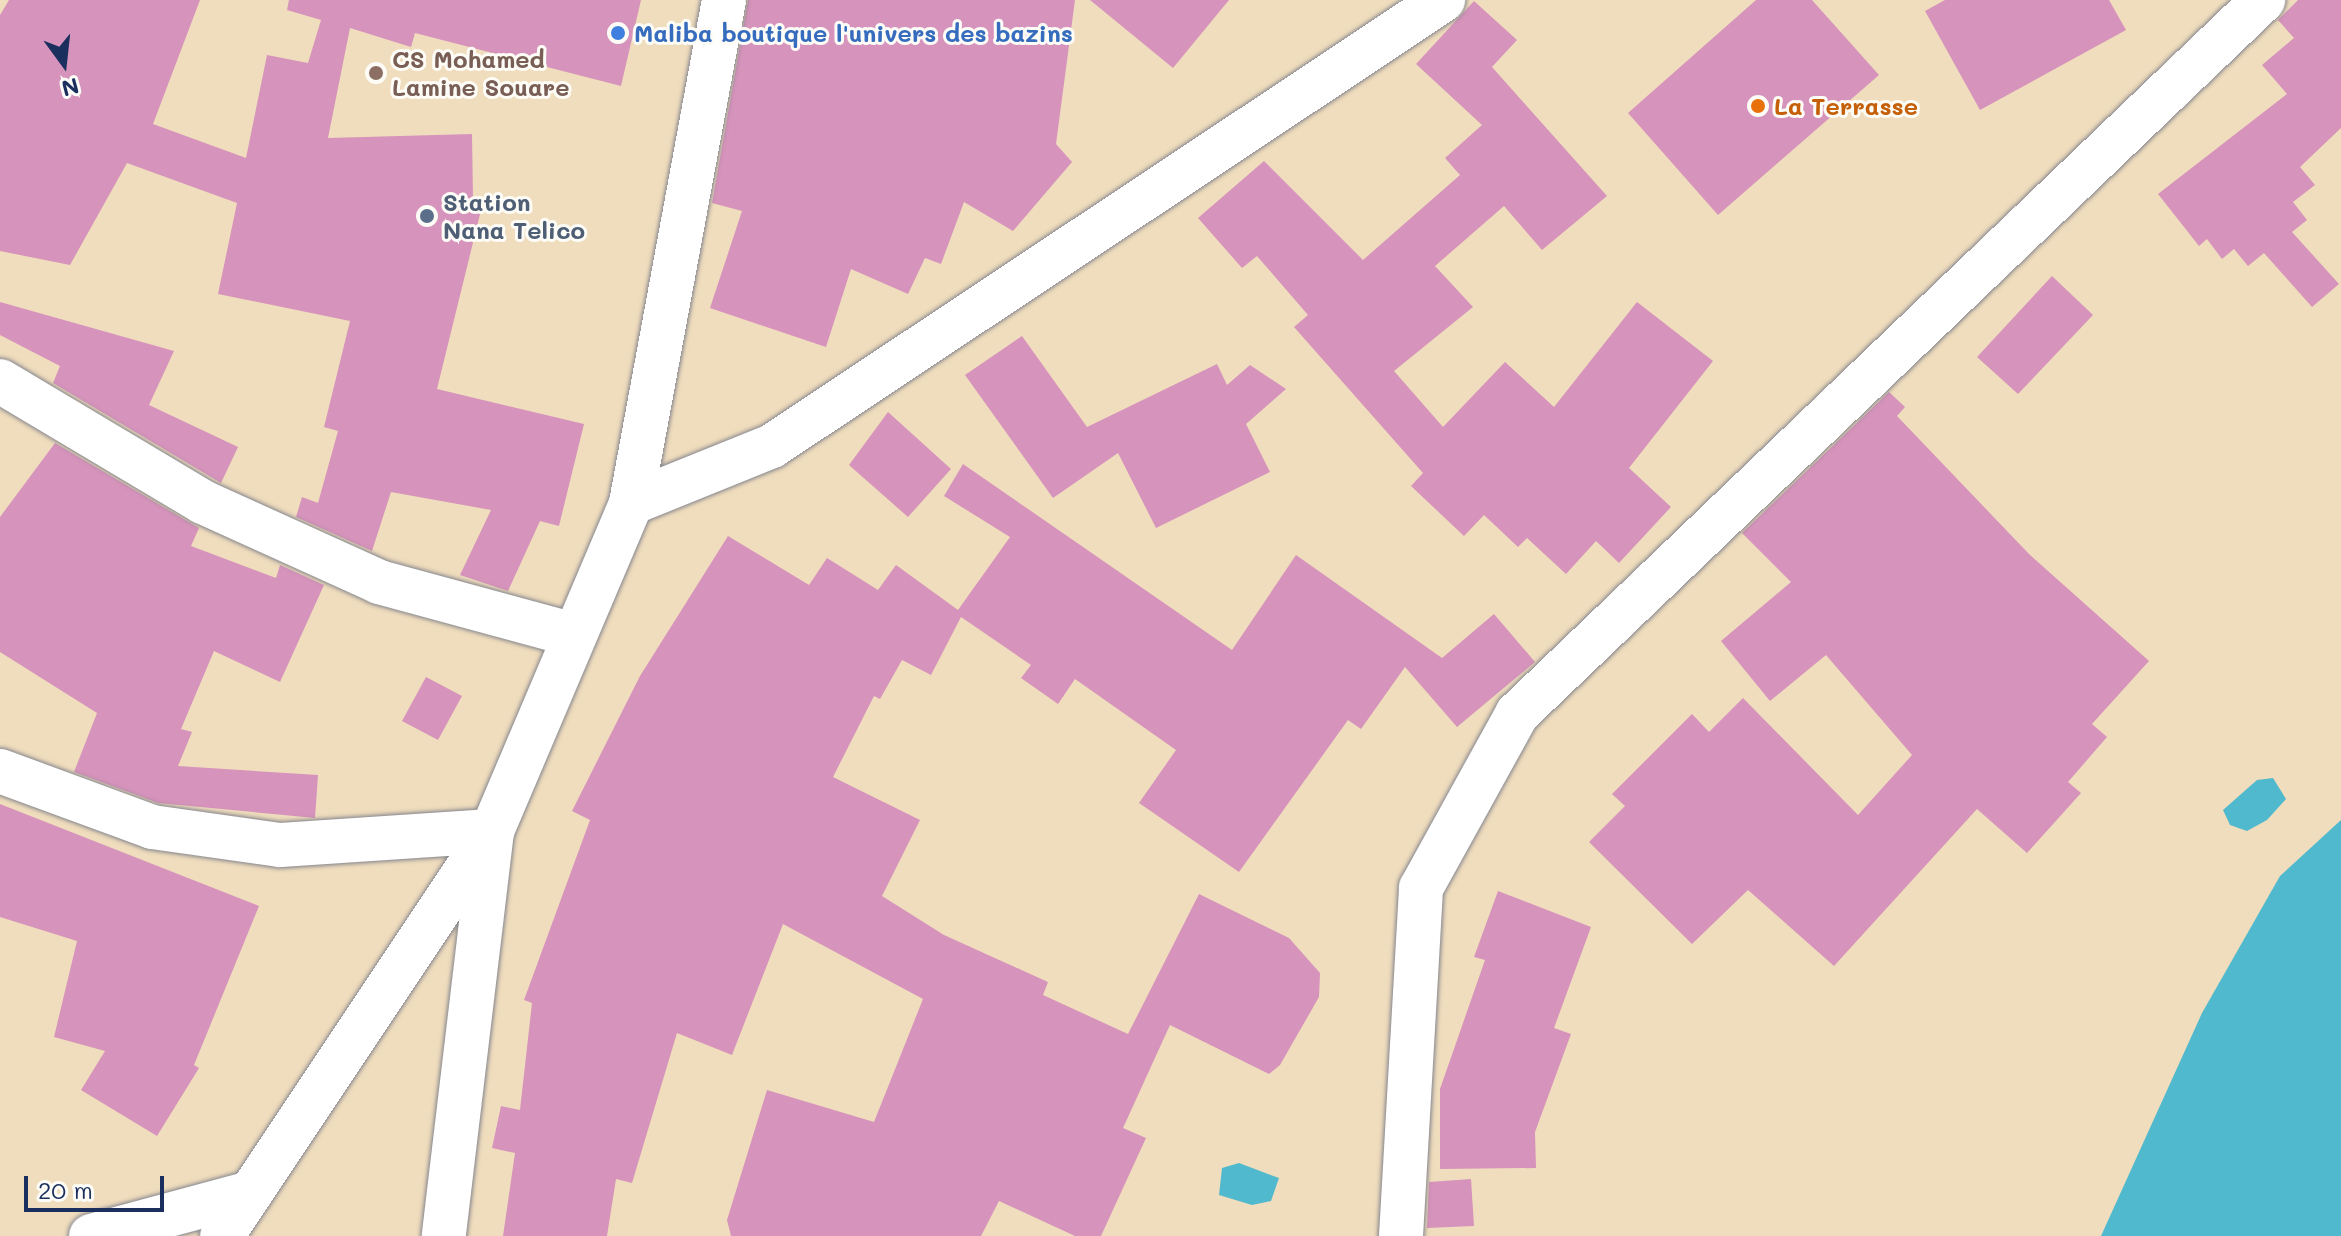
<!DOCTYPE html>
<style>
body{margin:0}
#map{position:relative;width:2341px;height:1236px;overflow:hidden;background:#f0ddbd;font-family:Mali,sans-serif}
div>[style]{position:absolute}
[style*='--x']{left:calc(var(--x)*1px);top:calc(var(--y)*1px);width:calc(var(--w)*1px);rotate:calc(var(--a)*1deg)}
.water>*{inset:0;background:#50b9cd}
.building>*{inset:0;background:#d693bb}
.roads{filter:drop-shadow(0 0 2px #86868e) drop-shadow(0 0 2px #86868e)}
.minor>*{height:44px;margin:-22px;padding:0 22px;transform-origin:22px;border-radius:22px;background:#fff}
.major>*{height:44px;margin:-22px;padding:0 22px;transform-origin:22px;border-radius:22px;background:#fff}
.dots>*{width:22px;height:22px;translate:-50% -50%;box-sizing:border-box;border:4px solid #fdfcf7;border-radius:50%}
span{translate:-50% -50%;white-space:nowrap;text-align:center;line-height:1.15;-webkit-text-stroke:6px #fdfcf7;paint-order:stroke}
.shop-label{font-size:24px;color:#366cbe;font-weight:700}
.left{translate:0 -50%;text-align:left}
.education-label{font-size:24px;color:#785e54;font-weight:700}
.food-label{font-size:24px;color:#c56008;font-weight:700}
.service-label{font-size:24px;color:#4e5e75;font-weight:700}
.north{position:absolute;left:24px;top:24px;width:80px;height:80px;-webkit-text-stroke:6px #fdfcf7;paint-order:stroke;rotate:165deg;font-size:22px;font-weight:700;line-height:32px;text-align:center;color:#1b2f5e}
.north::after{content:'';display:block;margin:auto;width:28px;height:36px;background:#1b2f5e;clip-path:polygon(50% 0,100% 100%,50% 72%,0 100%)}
.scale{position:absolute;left:24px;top:1176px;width:140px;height:36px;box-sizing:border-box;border:4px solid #1b2f5e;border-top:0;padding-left:10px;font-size:24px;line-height:28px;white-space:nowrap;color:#1b2f5e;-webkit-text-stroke:6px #fdfcf7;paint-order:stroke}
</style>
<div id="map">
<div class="water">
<div style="clip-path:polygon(2273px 778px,2286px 799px,2267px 820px,2247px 831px,2230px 825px,2223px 810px,2257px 780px)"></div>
<div style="clip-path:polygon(2341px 820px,2341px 1236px,2101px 1236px,2202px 1013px,2280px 876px)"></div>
<div style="clip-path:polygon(1239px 1163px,1279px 1178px,1271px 1201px,1252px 1205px,1219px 1195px,1222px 1168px)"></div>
</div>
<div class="building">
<div style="clip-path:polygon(9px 0,200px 0,153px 124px,246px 158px,267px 55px,308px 63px,321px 20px,287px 10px,289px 0,641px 0,621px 86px,415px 33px,411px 47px,350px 28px,328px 138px,472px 134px,473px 199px,483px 202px,437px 389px,584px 424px,559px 526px,540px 521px,508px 591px,460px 575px,491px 510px,391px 492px,372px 551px,296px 517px,302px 497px,318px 503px,338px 431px,324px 427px,350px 321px,218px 294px,237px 203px,127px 163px,70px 265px,0 251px,0 15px)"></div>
<div style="clip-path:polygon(748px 0,1075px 0,1056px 144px,1072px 162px,1013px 231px,964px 202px,941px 264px,925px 258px,908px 294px,851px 269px,826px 347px,710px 308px,742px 211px,712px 203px)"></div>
<div style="clip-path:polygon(1090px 0,1229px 0,1173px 68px)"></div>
<div style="clip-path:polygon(1756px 0,1812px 0,1879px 75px,1718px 215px,1628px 113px)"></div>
<div style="clip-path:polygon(1945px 0,2109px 0,2126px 30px,1980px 110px,1925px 11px)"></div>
<div style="clip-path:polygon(2298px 0,2341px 0,2341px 128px,2300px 167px,2315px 185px,2293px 202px,2307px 220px,2292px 232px,2339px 284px,2312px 307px,2264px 253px,2248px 266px,2234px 249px,2222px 259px,2207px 239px,2199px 246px,2158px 194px,2287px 94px,2262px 65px,2294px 38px,2278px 20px)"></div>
<div style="clip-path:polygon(1474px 1px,1517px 40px,1492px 67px,1607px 196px,1542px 250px,1504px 206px,1435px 266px,1473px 307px,1394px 371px,1443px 427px,1505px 362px,1554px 407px,1637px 302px,1713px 361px,1629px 468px,1671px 507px,1619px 563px,1596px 541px,1566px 574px,1527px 538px,1518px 547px,1484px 515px,1464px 536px,1411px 486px,1423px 473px,1294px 327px,1308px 315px,1257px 256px,1242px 268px,1198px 218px,1264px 161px,1363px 260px,1460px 175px,1445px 158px,1482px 125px,1416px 64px)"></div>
<div style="clip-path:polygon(2052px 276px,2093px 315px,2018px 394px,1977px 357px)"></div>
<div style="clip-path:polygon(0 302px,174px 351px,149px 405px,238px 447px,221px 483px,53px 383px,60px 366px,0 335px)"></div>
<div style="clip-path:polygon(1022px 336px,1087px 427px,1217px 364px,1227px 385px,1250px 365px,1286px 389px,1246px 424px,1270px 472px,1156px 528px,1118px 453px,1053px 498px,965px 375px)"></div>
<div style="clip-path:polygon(1889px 392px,1905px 407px,1897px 416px,2029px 554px,2149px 661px,2092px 724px,2107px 737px,2068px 782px,2081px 793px,2027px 853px,1977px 809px,1834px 966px,1748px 890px,1692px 944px,1589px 842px,1625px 806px,1612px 794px,1692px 714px,1709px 732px,1743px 698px,1858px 815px,1912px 755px,1826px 655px,1770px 701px,1721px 641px,1791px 582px,1742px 533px)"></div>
<div style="clip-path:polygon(888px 412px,951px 469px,908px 517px,849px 465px)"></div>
<div style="clip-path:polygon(55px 443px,199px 528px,191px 546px,276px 578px,280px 565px,324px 585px,280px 682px,214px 651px,181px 729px,192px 732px,178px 766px,318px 775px,315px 818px,158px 803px,74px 772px,97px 713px,0 652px,0 517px)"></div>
<div style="clip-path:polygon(963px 464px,1232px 650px,1296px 555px,1442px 658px,1494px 614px,1535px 662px,1457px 727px,1405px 667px,1361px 729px,1348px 720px,1239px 872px,1139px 803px,1176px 750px,1075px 679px,1058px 704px,1021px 678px,1031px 665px,961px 617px,931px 675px,902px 660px,880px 699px,874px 696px,833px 777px,920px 820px,882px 896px,944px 935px,1048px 982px,1043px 995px,1128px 1034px,1199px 894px,1289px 938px,1320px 973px,1319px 997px,1280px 1065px,1269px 1074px,1170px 1025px,1123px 1128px,1146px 1138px,1101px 1236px,1075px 1236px,999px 1201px,981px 1236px,731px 1236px,727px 1220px,767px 1090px,874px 1122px,923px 999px,783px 924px,732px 1055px,677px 1033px,632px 1183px,616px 1179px,607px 1236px,503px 1236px,515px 1153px,492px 1148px,501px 1106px,520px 1110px,532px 1003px,524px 1000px,590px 820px,572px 811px,640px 676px,728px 536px,809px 585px,827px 558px,878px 590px,896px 565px,958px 610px,1010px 537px,944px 496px)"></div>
<div style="clip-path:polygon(426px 677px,462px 696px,438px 740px,402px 721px)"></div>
<div style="clip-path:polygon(0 804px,259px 906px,194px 1065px,199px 1068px,157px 1136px,81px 1090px,105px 1051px,54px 1037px,77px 941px,0 917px)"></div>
<div style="clip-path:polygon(1498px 891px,1591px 927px,1554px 1028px,1571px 1034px,1535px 1132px,1536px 1168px,1440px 1169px,1440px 1089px,1485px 960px,1474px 957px)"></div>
<div style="clip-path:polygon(1471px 1179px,1474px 1226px,1427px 1228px,1429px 1182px)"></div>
</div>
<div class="roads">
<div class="minor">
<div style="--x:0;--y:381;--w:236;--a:30.8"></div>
<div style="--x:203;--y:502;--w:193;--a:24.4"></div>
<div style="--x:379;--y:582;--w:202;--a:15.2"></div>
<div style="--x:631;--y:503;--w:152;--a:-22"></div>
<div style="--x:772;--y:446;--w:806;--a:-33.61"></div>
<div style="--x:0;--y:771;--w:162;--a:20.2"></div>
<div style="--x:152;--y:827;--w:129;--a:8"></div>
<div style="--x:280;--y:845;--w:212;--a:-3.8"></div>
<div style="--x:492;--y:831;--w:408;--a:96.8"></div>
<div style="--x:91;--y:1236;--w:165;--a:-15.1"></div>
<div style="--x:1401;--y:1236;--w:349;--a:-86.7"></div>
<div style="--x:1421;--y:888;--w:199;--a:-61.1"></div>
<div style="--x:1517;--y:714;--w:1033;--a:-43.74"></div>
</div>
<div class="major">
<div style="--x:222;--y:1236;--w:487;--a:-56.3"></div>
<div style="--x:492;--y:831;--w:356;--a:-67"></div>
<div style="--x:631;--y:503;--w:512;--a:-79.52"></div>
</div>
</div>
<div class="dots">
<div style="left:618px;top:33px;background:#3f7fe0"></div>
<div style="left:376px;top:73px;background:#8d6e63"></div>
<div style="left:1758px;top:106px;background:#e8710a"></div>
<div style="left:427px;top:216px;background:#5c6f8a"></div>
</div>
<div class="shop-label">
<span class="left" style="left:634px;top:33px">Maliba boutique l'univers des bazins</span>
</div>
<div class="education-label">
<span class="left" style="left:392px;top:73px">CS Mohamed<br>Lamine Souare</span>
</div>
<div class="food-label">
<span class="left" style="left:1774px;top:106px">La Terrasse</span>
</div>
<div class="service-label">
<span class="left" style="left:443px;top:216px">Station<br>Nana Telico</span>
</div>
<div class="north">N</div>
<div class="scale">20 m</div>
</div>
